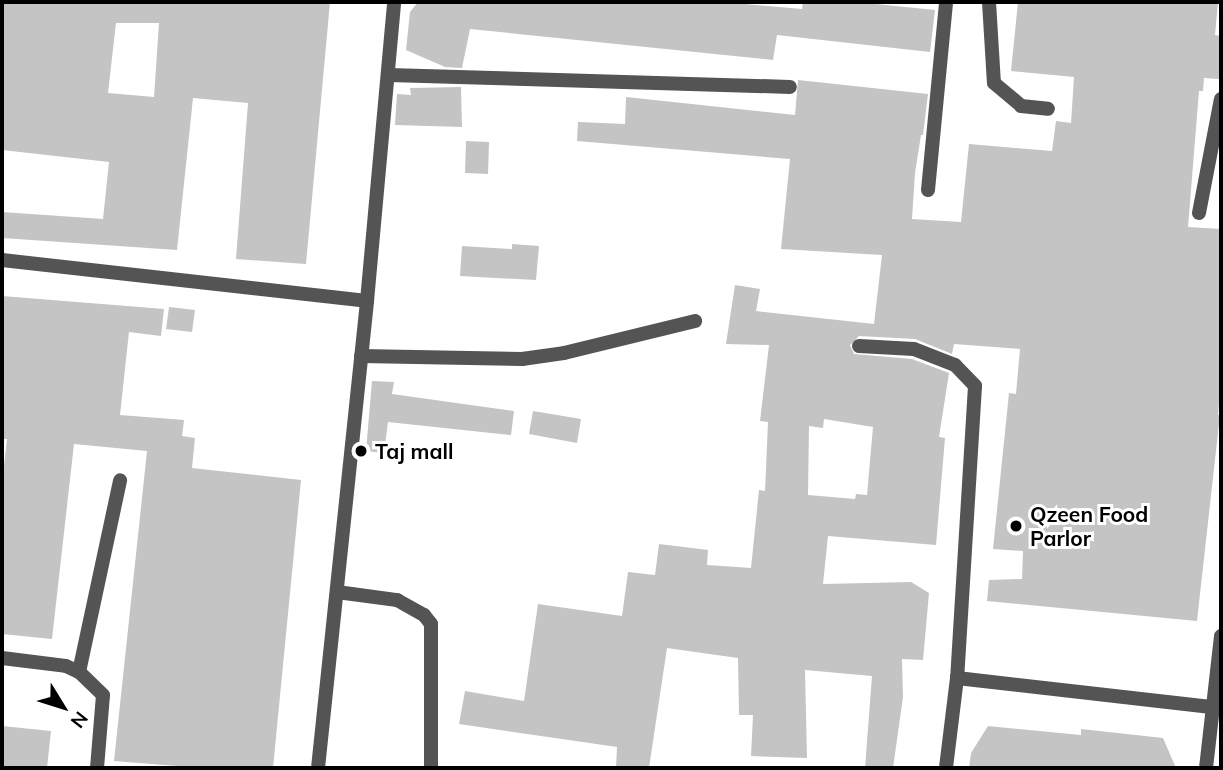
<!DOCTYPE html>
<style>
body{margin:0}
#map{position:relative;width:1223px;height:770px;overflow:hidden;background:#fff;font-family:Mulish,sans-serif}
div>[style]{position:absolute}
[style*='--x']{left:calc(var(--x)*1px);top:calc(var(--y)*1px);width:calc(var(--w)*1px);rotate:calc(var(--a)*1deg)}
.building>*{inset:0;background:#c4c4c4}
.lane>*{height:14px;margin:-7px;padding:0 7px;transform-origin:7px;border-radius:7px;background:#545454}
.street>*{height:14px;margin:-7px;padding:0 7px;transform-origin:7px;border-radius:7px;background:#545454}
.dots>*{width:19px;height:19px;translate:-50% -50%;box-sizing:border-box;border:4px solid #fff;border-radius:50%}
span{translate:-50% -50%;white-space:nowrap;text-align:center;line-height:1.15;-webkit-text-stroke:6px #fff;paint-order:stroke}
.poi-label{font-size:21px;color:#000;font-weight:700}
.left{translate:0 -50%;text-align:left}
.frame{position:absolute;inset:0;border:4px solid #000;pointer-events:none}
.north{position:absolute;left:28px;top:672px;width:70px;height:70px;-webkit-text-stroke:5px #fff;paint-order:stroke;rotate:128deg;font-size:19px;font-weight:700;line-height:28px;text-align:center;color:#000}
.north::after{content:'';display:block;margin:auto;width:24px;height:32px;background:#000;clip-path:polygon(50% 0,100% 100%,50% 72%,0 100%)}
</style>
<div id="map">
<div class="building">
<div style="clip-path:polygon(evenodd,2px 2px,330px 2px,306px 264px,236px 259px,248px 103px,193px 98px,177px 250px,2px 238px,2px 212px,103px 219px,109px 162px,2px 150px,2px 2px,116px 23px,159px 23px,154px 97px,108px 93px,116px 23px)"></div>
<div style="clip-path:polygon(418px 2px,723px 2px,802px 9px,803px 2px,856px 2px,935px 10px,930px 52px,777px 35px,773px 60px,470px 29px,462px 68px,445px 67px,406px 50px,410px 12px)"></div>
<div style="clip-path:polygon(evenodd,1018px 2px,1218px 2px,1215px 35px,1221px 36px,1219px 79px,1204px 78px,1203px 91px,1199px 91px,1188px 227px,1221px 229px,1221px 378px,1218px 415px,1220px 415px,1197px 621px,987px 601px,989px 580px,1022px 579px,1023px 551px,993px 549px,1009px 393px,1016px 394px,1020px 349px,954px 344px,952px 354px,915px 339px,859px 336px,850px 345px,854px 354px,912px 359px,949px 373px,939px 437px,945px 438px,936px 545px,828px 536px,823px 584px,911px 582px,929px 593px,923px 660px,902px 659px,903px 697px,893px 768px,865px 768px,872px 676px,805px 670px,807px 758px,751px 756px,753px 715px,739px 715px,738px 658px,667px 648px,649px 768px,616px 768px,617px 747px,459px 724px,465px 691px,524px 701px,538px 604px,622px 616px,628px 572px,655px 575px,659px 544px,708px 550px,707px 565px,751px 568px,759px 490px,765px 491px,768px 422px,760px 421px,769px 345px,726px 344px,735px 285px,760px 289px,756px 311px,874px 324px,882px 255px,781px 249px,790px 159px,577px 141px,578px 122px,625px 124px,626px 97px,795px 115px,798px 80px,928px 94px,923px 135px,921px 135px,915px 173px,912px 219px,961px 222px,969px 144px,1052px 151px,1056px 121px,1071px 123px,1074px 77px,1011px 71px,1018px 2px,824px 419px,873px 427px,867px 495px,856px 494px,855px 499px,808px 495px,809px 426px,823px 428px,824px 419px)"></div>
<div style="clip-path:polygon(461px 87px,462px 127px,395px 125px,397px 94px,411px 95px,410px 88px)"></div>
<div style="clip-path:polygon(466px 141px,489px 142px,488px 174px,465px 173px)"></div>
<div style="clip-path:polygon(512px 244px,539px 246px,536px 280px,460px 276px,462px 246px,512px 249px)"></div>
<div style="clip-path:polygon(2px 296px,164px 309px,161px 336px,129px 332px,120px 415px,184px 420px,182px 436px,195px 438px,192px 468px,301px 480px,273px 768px,202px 768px,114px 761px,147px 451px,74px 444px,52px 639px,2px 634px,2px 484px,7px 439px,2px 439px)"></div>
<div style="clip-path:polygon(169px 307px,195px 310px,192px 332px,166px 329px)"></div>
<div style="clip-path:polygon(372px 381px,394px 382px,392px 394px,514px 411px,511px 435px,388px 422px,384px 453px,366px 451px)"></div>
<div style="clip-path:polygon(533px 411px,581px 419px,577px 443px,529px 434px)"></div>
<div style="clip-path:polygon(2px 726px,51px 731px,47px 768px,2px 768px)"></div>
<div style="clip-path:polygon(988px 726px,1081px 735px,1081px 729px,1163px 738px,1176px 768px,969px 768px,971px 753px)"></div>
</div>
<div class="lane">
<div style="--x:989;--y:2;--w:81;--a:86.5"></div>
<div style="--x:994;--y:83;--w:35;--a:40"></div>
<div style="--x:1021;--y:106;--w:27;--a:6"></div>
<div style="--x:389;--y:75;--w:401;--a:1.7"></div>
<div style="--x:928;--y:190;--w:189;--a:-84.5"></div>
<div style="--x:1199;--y:213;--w:116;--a:-79.1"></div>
<div style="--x:2;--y:260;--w:367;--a:6.4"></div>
<div style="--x:361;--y:356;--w:161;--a:1.1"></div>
<div style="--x:522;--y:359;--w:42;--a:-8.1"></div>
<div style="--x:564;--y:353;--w:135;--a:-13.7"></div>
<div style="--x:337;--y:592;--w:61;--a:7.6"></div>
<div style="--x:397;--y:600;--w:31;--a:29"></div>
<div style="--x:424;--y:615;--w:11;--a:52"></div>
<div style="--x:431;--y:624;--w:144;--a:90"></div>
<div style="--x:2;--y:658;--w:64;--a:7.1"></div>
<div style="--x:66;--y:666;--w:14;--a:25"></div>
<div style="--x:97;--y:768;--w:73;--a:-85.3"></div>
<div style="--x:103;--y:695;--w:33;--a:-136"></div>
<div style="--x:79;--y:672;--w:196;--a:-77.9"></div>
<div style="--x:318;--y:768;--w:470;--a:-84"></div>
<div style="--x:367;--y:301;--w:300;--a:-84.8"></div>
</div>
<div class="street">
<div style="--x:859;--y:346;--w:55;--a:3.1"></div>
<div style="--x:914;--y:349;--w:44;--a:21.3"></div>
<div style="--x:955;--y:365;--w:29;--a:46"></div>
<div style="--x:975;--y:386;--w:293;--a:93.5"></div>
<div style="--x:957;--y:678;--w:91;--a:97"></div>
<div style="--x:957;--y:678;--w:258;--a:6.5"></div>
<div style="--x:1206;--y:768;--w:133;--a:-83.5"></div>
</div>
<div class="dots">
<div style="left:361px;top:451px;background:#000"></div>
<div style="left:1016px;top:526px;background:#000"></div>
</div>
<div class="poi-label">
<span class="left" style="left:375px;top:451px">Taj mall</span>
<span class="left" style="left:1030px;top:526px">Qzeen Food<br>Parlor</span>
</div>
<div class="frame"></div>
<div class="north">N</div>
</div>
